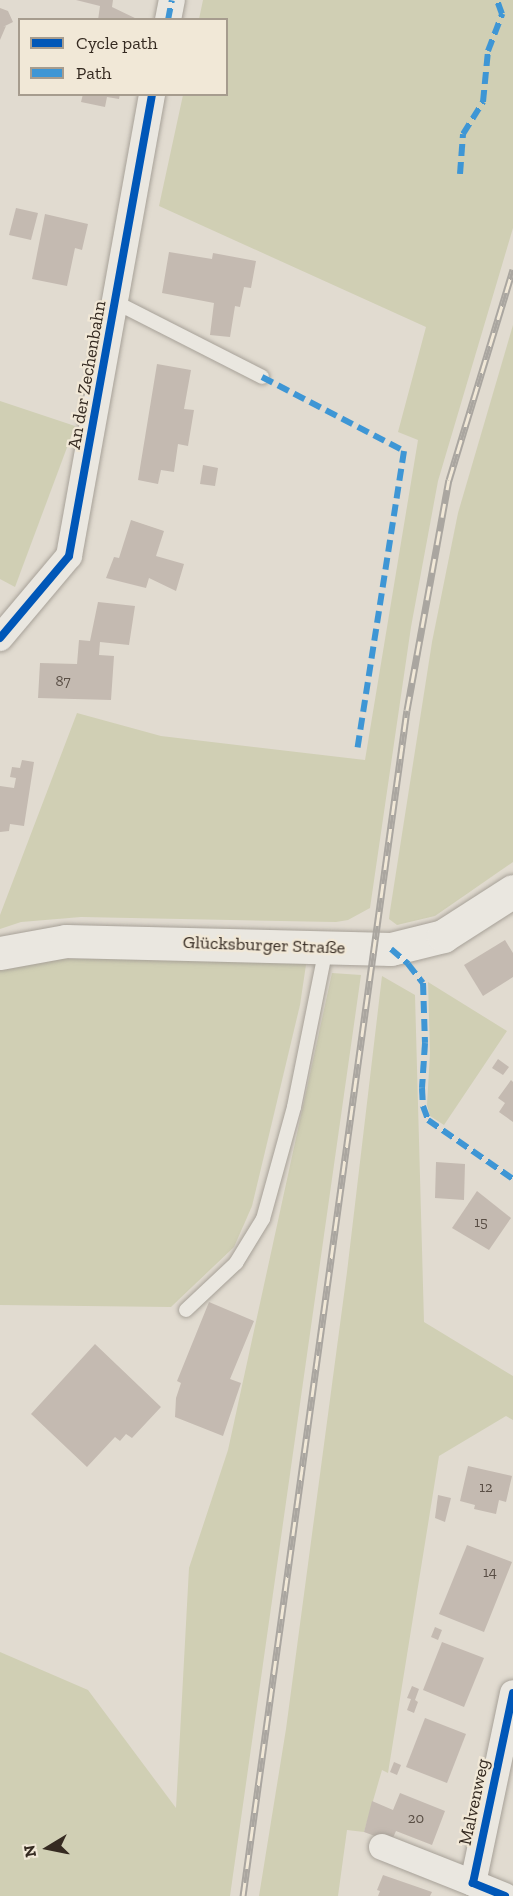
<!DOCTYPE html>
<meta charset="utf-8">
<style>
body{margin:0}
#map{position:relative;width:513px;height:1896px;overflow:hidden;background:#e1dbd0;font-family:"Zilla Slab",serif}
div>[style]{position:absolute}
[style*='--x']{left:calc(var(--x)*1px);top:calc(var(--y)*1px);width:calc(var(--w)*1px);rotate:calc(var(--a)*1deg)}
.green>*{inset:0;background:#d0cfb4}
.building>*{inset:0;background:#c4bab1}
.roads{filter:drop-shadow(0 0 2px #a7a198) drop-shadow(0 0 2px #a7a198)}
.service>*{height:14px;margin:-7px;padding:0 7px;transform-origin:7px;border-radius:7px;background:#eae7e0}
.minor>*{height:26px;margin:-13px;padding:0 13px;transform-origin:13px;border-radius:13px;background:#eae7e0}
.secondary>*{height:33px;margin:-16.5px;padding:0 16.5px;transform-origin:16.5px;border-radius:16.5px;background:#eae7e0}
.rail>*{height:7px;margin-top:-3.5px;transform-origin:0;background:repeating-linear-gradient(90deg,#f1e8d7 0 14px,#aaa6a0 0 28px);box-sizing:border-box;border-block:2px solid #aaa6a0}
.quiet>*{height:6px;margin-top:-3px;transform-origin:0;background:repeating-linear-gradient(90deg,#3e96d5 0 12px,transparent 0 18px)}
.cycleway>*{height:8px;margin:-4px;padding:0 4px;transform-origin:4px;border-radius:4px;background:#0057b8}
span{translate:-50% -50%;white-space:nowrap;text-align:center;line-height:1.15;-webkit-text-stroke:4.5px #f1e8d7;paint-order:stroke}
.number-label{font-size:15px;color:#594e45}
.number-label span{-webkit-text-stroke-width:0}
.street-label{font-size:18px;color:#352a21}
.legend{position:absolute;left:18px;top:18px;width:210px;height:78px;box-sizing:border-box;background:#f1e8d7;border:2px solid #a69c8e;margin:0;padding:8px 10px;list-style:none;font-size:18px;color:#352a21}
.legend li{display:flex;align-items:center;gap:12px;height:30px}
.legend b{width:30px;border:2px solid #a69c8e}
.north{position:absolute;left:18px;top:1818px;width:60px;height:60px;-webkit-text-stroke:4px #f1e8d7;paint-order:stroke;rotate:260deg;font-size:16px;font-weight:700;line-height:24px;text-align:center;color:#352a21}
.north::after{content:'';display:block;margin:auto;width:21px;height:27px;background:#352a21;clip-path:polygon(50% 0,100% 100%,50% 72%,0 100%)}
</style>
<div id="map">
<div class="green">
<div style="clip-path:polygon(203px 0,513px 0,513px 228px,438px 481px,411px 627px,370px 908px,348px 920px,336px 922px,81px 917px,21px 922px,0 929px,0 915px,77px 713px,161px 736px,365px 760px,418px 440px,398px 432px,426px 327px,159px 206px,183px 95px,226px 94px,226px 20px,199px 19px)"></div>
<div style="clip-path:polygon(513px 325px,513px 862px,435px 916px,397px 925px,389px 919px,390px 911px,432px 642px,458px 513px)"></div>
<div style="clip-path:polygon(0 401px,75px 426px,15px 587px,0 579px)"></div>
<div style="clip-path:polygon(307px 958px,300px 1005px,252px 1206px,234px 1247px,171px 1307px,0 1305px,0 968px,38px 959px)"></div>
<div style="clip-path:polygon(332px 973px,361px 975px,230px 1896px,0 1896px,0 1652px,88px 1690px,176px 1808px,189px 1568px,228px 1450px)"></div>
<div style="clip-path:polygon(382px 976px,415px 995px,424px 1322px,513px 1376px,513px 1420px,506px 1416px,439px 1456px,388px 1773px,382px 1770px,364px 1832px,347px 1830px,338px 1896px,259px 1896px,286px 1729px,347px 1272px)"></div>
<div style="clip-path:polygon(428px 982px,507px 1031px,444px 1125px,430px 1116px,427px 1105px,430px 1053px)"></div>
</div>
<div class="building">
<div style="clip-path:polygon(76px 0,113px 0,112px 7px,139px 20px,98px 20px,100px 6px)"></div>
<div style="clip-path:polygon(0 8px,8px 11px,13px 22px,3px 27px,6px 26px,0 40px)"></div>
<div style="clip-path:polygon(83px 94px,120px 94px,119px 99px,107px 97px,105px 107px,81px 102px)"></div>
<div style="clip-path:polygon(16px 208px,38px 213px,31px 240px,9px 235px)"></div>
<div style="clip-path:polygon(45px 214px,88px 224px,82px 250px,75px 248px,67px 286px,32px 279px)"></div>
<div style="clip-path:polygon(169px 252px,212px 259px,213px 253px,256px 261px,251px 288px,244px 287px,240px 307px,235px 306px,230px 337px,210px 335px,214px 303px,162px 293px)"></div>
<div style="clip-path:polygon(157px 364px,191px 370px,184px 409px,194px 410px,188px 446px,178px 444px,174px 472px,161px 470px,158px 484px,138px 480px)"></div>
<div style="clip-path:polygon(203px 465px,218px 468px,215px 486px,200px 484px)"></div>
<div style="clip-path:polygon(131px 520px,164px 531px,156px 556px,184px 564px,176px 591px,149px 578px,146px 588px,106px 578px,114px 557px,119px 558px)"></div>
<div style="clip-path:polygon(98px 602px,135px 606px,129px 645px,100px 642px,99px 655px,114px 656px,111px 700px,38px 698px,40px 663px,77px 664px,79px 640px,90px 641px)"></div>
<div style="clip-path:polygon(22px 760px,34px 762px,24px 826px,10px 824px,9px 831px,0 832px,0 786px,14px 788px,16px 778px,10px 777px,12px 767px,20px 768px)"></div>
<div style="clip-path:polygon(505px 940px,513px 953px,513px 977px,483px 996px,464px 965px)"></div>
<div style="clip-path:polygon(498px 1059px,509px 1067px,503px 1075px,492px 1068px)"></div>
<div style="clip-path:polygon(511px 1080px,513px 1082px,513px 1122px,499px 1112px,505px 1103px,498px 1098px)"></div>
<div style="clip-path:polygon(436px 1162px,465px 1164px,464px 1200px,435px 1198px)"></div>
<div style="clip-path:polygon(477px 1191px,511px 1218px,489px 1250px,452px 1228px)"></div>
<div style="clip-path:polygon(209px 1302px,254px 1321px,230px 1379px,241px 1383px,223px 1436px,175px 1417px,176px 1398px,181px 1383px,177px 1381px)"></div>
<div style="clip-path:polygon(95px 1344px,161px 1407px,132px 1438px,126px 1434px,120px 1441px,115px 1437px,87px 1467px,31px 1414px)"></div>
<div style="clip-path:polygon(468px 1466px,512px 1476px,506px 1502px,499px 1500px,496px 1514px,474px 1509px,475px 1505px,460px 1501px)"></div>
<div style="clip-path:polygon(438px 1495px,451px 1498px,445px 1522px,435px 1518px)"></div>
<div style="clip-path:polygon(467px 1545px,512px 1562px,484px 1632px,439px 1614px)"></div>
<div style="clip-path:polygon(435px 1627px,442px 1630px,438px 1640px,431px 1637px)"></div>
<div style="clip-path:polygon(442px 1642px,484px 1658px,464px 1707px,423px 1690px)"></div>
<div style="clip-path:polygon(412px 1686px,419px 1689px,415px 1700px,418px 1702px,414px 1713px,407px 1710px,411px 1699px,407px 1698px)"></div>
<div style="clip-path:polygon(425px 1718px,466px 1734px,447px 1783px,406px 1767px)"></div>
<div style="clip-path:polygon(394px 1762px,401px 1765px,397px 1775px,390px 1772px)"></div>
<div style="clip-path:polygon(400px 1793px,445px 1811px,432px 1845px,396px 1831px,391px 1842px,364px 1832px,372px 1801px,393px 1810px)"></div>
<div style="clip-path:polygon(383px 1875px,432px 1892px,430px 1896px,378px 1896px,380px 1891px,377px 1890px)"></div>
</div>
<div class="roads">
<div class="service">
<div style="--x:115;--y:302;--w:165;--a:27"></div>
<div style="--x:186;--y:1310;--w:69;--a:-43.2"></div>
<div style="--x:236;--y:1263;--w:52;--a:-58.5"></div>
<div style="--x:263;--y:1219;--w:116;--a:-74.5"></div>
<div style="--x:294;--y:1107;--w:162;--a:-78.6"></div>
</div>
<div class="minor">
<div style="--x:168;--y:20;--w:20;--a:-79"></div>
<div style="--x:0;--y:638;--w:107;--a:-49.9"></div>
<div style="--x:69;--y:556;--w:469;--a:-79.8"></div>
<div style="--x:382;--y:1847;--w:98;--a:21.6"></div>
<div style="--x:505;--y:1896;--w:35;--a:-158"></div>
<div style="--x:473;--y:1883;--w:194;--a:-78.1"></div>
</div>
<div class="secondary">
<div style="--x:0;--y:953;--w:67;--a:-10.3"></div>
<div style="--x:66;--y:941;--w:325;--a:1.4"></div>
<div style="--x:391;--y:949;--w:54;--a:-14"></div>
<div style="--x:443;--y:936;--w:83;--a:-32.7"></div>
</div>
</div>
<div class="rail">
<div style="--x:243;--y:1896;--w:1197;--a:-82.13"></div>
<div style="--x:407;--y:710;--w:234;--a:-79.7"></div>
<div style="--x:449;--y:480;--w:220;--a:-73.1"></div>
</div>
<div class="quiet">
<div style="--x:168;--y:20;--w:20;--a:-79"></div>
<div style="--x:460;--y:174;--w:40;--a:-85.7"></div>
<div style="--x:463;--y:134;--w:38;--a:-58"></div>
<div style="--x:483;--y:102;--w:51;--a:-84.4"></div>
<div style="--x:488;--y:51;--w:40;--a:-69"></div>
<div style="--x:502;--y:14;--w:15;--a:-110"></div>
<div style="--x:262;--y:377;--w:160;--a:27.5"></div>
<div style="--x:404;--y:451;--w:303;--a:98.9"></div>
<div style="--x:391;--y:949;--w:23;--a:41"></div>
<div style="--x:408;--y:964;--w:24;--a:52"></div>
<div style="--x:423;--y:983;--w:60;--a:88.1"></div>
<div style="--x:425;--y:1043;--w:45;--a:93.8"></div>
<div style="--x:422;--y:1088;--w:18;--a:87"></div>
<div style="--x:423;--y:1106;--w:15;--a:70"></div>
<div style="--x:428;--y:1120;--w:103;--a:34.8"></div>
</div>
<div class="cycleway">
<div style="--x:0;--y:638;--w:107;--a:-49.9"></div>
<div style="--x:69;--y:556;--w:469;--a:-79.8"></div>
<div style="--x:505;--y:1896;--w:35;--a:-158"></div>
<div style="--x:473;--y:1883;--w:194;--a:-78.1"></div>
</div>
<div class="number-label">
<span style="left:63px;top:682px">87</span>
<span style="left:481px;top:1223px">15</span>
<span style="left:486px;top:1488px">12</span>
<span style="left:490px;top:1573px">14</span>
<span style="left:416px;top:1819px">20</span>
</div>
<div class="street-label">
<span style="left:87px;top:375px;rotate:-80deg">An der Zechenbahn</span>
<span style="left:264px;top:945px;rotate:2deg">Glücksburger Straße</span>
<span style="left:474px;top:1802px;rotate:-78deg">Malvenweg</span>
</div>
<ul class="legend">
<li><b style="height:8px;background:#0057b8"></b>Cycle path</li>
<li><b style="height:8px;background:#3e96d5"></b>Path</li>
</ul>
<div class="north">N</div>
</div>
